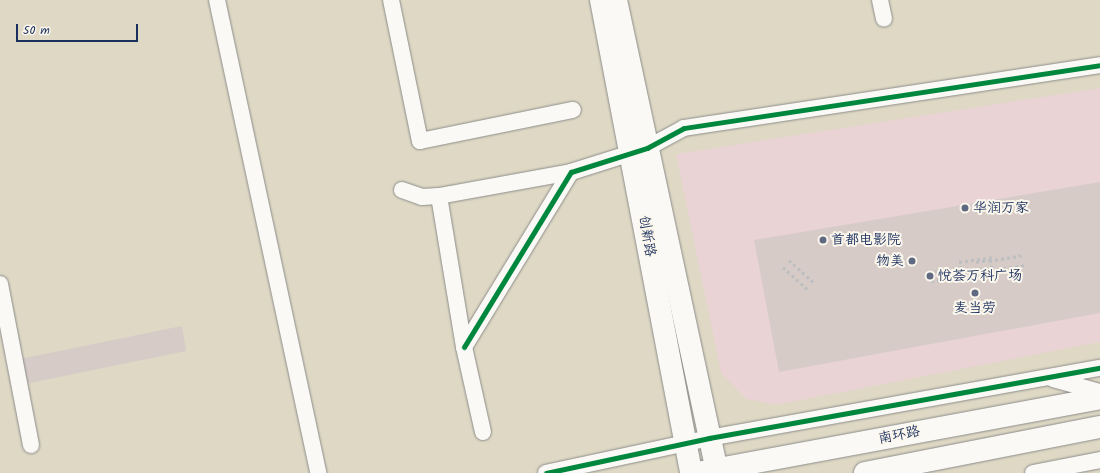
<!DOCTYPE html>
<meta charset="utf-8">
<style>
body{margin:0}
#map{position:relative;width:1100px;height:473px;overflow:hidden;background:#ded8c4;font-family:Kalam,"LXGW WenKai TC",sans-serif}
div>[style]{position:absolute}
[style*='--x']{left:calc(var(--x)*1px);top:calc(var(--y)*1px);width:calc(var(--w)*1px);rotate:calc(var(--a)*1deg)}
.built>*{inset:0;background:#e9d3d4}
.building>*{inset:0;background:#d6cbc7}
.path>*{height:2.5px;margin-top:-1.25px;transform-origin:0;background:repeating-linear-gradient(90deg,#bdbebf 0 3px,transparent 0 6px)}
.roads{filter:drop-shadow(0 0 1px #8d8d8b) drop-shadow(0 0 1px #8d8d8b)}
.street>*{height:16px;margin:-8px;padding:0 8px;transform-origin:8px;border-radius:8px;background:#faf9f6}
.secondary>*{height:22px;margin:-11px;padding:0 11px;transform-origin:11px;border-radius:11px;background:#faf9f6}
.primary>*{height:22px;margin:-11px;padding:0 11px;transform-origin:11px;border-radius:11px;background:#faf9f6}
.cycleway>*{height:5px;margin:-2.5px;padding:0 2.5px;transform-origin:2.5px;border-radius:2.5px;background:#00873e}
.dots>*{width:11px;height:11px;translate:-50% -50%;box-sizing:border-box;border:2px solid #fbf7ec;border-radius:50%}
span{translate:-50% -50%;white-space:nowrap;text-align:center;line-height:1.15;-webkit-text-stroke:4px #fbf7ec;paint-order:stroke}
.poi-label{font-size:14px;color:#1b2f5e}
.left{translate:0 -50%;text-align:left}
.right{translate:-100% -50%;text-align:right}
.street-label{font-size:14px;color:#1b2f5e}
.scale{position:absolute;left:16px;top:24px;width:122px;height:18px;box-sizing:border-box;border:2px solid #1b2f5e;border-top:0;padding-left:5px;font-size:12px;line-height:14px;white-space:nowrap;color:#1b2f5e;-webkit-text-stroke:3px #fbf7ec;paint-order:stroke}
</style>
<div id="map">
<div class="built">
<div style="clip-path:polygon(1100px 88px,1100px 342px,776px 405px,746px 399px,721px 373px,676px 154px)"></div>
</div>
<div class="building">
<div style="clip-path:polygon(1100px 182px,1100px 313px,779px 372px,754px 240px)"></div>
<div style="clip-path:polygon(182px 326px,186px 351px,25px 384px,20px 359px)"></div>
</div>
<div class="path">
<div style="--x:789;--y:260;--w:36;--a:42"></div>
<div style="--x:989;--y:261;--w:36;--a:-10"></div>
<div style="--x:959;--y:262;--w:36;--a:-8"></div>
<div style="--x:976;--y:262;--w:14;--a:-8"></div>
<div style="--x:783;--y:267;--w:36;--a:42"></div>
<div style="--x:991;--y:270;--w:35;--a:-8"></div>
<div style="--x:929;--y:272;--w:36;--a:-9"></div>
<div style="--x:961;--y:272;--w:36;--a:-10"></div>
<div style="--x:978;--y:272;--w:14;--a:-8"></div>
<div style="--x:931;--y:281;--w:35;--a:-8"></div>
</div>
<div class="roads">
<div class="street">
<div style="--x:217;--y:0;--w:484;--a:77.9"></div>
<div style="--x:391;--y:0;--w:144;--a:78.4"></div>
<div style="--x:420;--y:141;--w:156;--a:-11.5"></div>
<div style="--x:880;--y:0;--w:19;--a:78"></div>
<div style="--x:402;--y:190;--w:21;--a:19"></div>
<div style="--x:422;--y:197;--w:17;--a:-3"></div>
<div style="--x:439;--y:196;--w:134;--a:-10.3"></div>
<div style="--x:439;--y:196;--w:153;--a:80.6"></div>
<div style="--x:464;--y:347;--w:87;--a:77.4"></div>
<div style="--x:0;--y:284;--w:164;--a:79.1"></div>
<div style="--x:464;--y:347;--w:205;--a:-58.6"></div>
<div style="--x:571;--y:172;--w:80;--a:-17.5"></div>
<div style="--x:647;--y:148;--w:42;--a:-28.4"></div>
<div style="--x:684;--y:128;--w:421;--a:-8.6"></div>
<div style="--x:1053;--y:379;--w:49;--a:15.5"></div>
<div style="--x:546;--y:473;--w:167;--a:-12.1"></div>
<div style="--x:709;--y:438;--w:397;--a:-10.2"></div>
<div style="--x:1033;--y:473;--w:68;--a:-11"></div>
</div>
<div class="secondary">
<div style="--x:601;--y:0;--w:481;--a:79.2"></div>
<div style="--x:616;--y:0;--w:484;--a:77.9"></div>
</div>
<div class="primary">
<div style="--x:697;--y:473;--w:410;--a:-10.5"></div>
<div style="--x:865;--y:473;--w:239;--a:-11.1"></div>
</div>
</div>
<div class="cycleway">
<div style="--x:464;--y:347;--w:205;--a:-58.6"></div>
<div style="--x:571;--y:172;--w:80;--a:-17.5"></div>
<div style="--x:647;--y:148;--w:42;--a:-28.4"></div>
<div style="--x:684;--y:128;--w:421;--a:-8.6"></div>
<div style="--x:546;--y:473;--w:167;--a:-12.1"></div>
<div style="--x:709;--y:438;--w:397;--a:-10.2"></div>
</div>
<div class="dots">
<div style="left:965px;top:208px;background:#5f6a82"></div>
<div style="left:823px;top:240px;background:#5f6a82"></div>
<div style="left:912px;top:261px;background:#5f6a82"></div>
<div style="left:930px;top:276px;background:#5f6a82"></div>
<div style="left:975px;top:293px;background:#5f6a82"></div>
</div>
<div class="poi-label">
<span class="left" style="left:973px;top:208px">华润万家</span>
<span class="left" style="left:831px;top:240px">首都电影院</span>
<span class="right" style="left:904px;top:261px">物美</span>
<span class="left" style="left:938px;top:276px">悦荟万科广场</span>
<span style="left:975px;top:308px">麦当劳</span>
</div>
<div class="street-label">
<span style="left:647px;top:236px;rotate:80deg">创新路</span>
<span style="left:899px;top:435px;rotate:-11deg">南环路</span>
</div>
<div class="scale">50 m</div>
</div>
